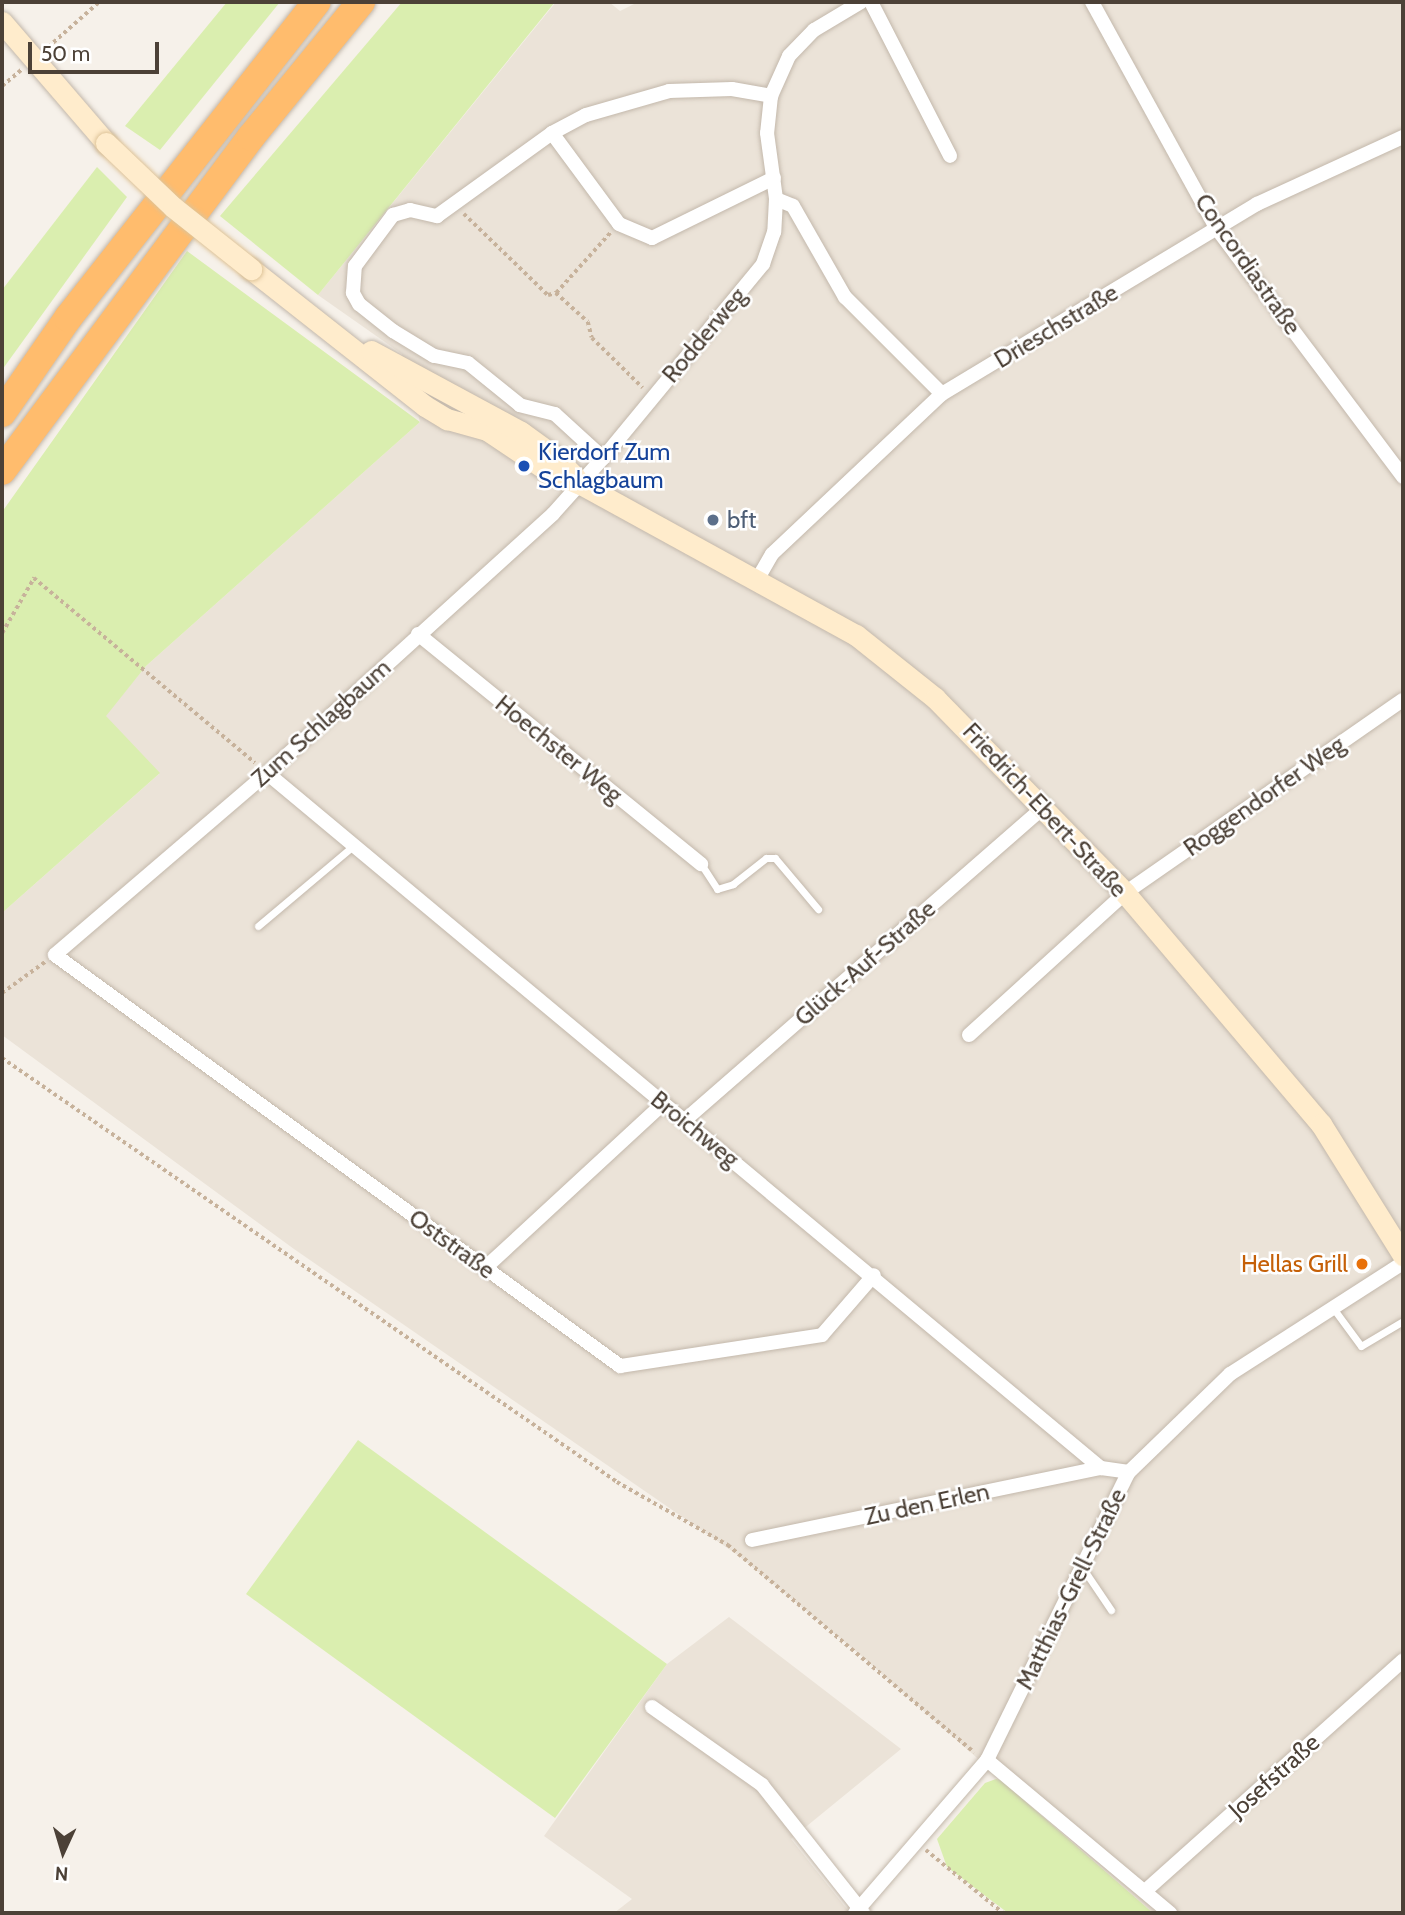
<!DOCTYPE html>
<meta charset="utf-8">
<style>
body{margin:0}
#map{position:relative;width:1405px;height:1915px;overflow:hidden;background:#f6f1ea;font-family:Cabin,sans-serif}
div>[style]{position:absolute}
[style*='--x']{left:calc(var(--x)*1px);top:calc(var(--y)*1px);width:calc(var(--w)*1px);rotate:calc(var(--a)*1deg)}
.residential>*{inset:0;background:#ebe3d8}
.green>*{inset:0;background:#daeeaf}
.path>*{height:3.5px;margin-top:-1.75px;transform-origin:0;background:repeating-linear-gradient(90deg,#c7b29b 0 3.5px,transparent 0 7px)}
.roads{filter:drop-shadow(0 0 2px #c3b8ab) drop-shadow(0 0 2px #c3b8ab)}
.lane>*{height:7px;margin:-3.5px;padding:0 3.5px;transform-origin:3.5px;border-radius:3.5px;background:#fff}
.street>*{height:14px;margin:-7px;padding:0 7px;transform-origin:7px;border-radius:7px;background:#fff}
.secondary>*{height:21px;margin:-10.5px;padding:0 10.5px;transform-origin:10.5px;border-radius:10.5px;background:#ffeccc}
.highway>*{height:28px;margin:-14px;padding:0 14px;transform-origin:14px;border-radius:14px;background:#ffbc6d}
.bridges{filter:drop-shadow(0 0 2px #dec398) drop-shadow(0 0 2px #dec398)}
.secondary-bridge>*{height:21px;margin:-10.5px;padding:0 10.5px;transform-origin:10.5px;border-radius:10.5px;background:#ffeccc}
.dots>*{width:19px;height:19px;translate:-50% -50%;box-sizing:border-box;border:4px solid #fff;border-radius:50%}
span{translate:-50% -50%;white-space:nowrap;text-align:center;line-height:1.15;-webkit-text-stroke:5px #fff;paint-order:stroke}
.street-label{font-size:24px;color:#4c4137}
.transit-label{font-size:24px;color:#164399}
.left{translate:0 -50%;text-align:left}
.service-label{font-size:24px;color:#4e5e75}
.food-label{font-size:24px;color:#c56008}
.right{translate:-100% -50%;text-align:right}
.frame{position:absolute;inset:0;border:4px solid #4c4137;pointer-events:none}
.north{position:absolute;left:28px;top:1817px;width:70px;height:70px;-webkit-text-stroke:5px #fff;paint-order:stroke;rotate:184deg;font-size:19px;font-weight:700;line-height:28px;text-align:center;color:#4c4137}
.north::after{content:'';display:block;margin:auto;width:24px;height:32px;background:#4c4137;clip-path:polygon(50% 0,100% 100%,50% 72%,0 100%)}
.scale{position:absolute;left:28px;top:42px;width:131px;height:32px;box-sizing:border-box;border:4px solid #4c4137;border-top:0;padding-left:9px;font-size:21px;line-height:24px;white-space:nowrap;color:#4c4137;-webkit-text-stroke:5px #fff;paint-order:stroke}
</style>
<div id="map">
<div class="residential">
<div style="clip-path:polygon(556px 2px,609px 2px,620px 11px,638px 2px,1403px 2px,1403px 1913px,1153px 1913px,859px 1654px,739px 1556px,294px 1249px,2px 1035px,2px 913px,159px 774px,105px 716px,146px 666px,420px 422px,402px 354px,318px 295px)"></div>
<div style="clip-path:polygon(729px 1617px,901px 1749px,791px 1839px,850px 1913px,614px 1913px,632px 1899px,544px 1836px,667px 1664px)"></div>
</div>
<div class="green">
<div style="clip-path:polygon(227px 2px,280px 2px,160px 150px,125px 126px)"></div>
<div style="clip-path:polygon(402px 2px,555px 2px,318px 295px,220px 216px)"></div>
<div style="clip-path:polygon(97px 167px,127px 197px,2px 370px,2px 290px)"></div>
<div style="clip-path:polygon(187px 251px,420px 422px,146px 666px,106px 716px,160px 773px,2px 913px,2px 512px)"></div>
<div style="clip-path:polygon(358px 1440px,667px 1664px,555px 1818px,246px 1594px)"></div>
<div style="clip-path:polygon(996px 1779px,1001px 1780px,1153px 1913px,1008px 1913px,947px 1867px,937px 1839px,985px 1783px)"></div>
</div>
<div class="path">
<div style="--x:48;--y:47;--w:68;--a:-41.4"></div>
<div style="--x:2;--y:86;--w:25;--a:-40"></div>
<div style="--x:464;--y:214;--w:117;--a:44"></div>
<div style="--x:548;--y:295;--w:8;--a:-14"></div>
<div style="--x:556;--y:293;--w:81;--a:-48"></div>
<div style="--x:556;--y:293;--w:43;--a:42.2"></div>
<div style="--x:588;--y:322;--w:16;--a:76"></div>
<div style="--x:592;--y:338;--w:71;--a:44.4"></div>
<div style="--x:2;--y:633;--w:64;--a:-59.8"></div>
<div style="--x:34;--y:578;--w:288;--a:39.9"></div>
<div style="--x:2;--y:993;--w:53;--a:-35.8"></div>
<div style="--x:2;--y:1058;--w:747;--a:34.58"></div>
<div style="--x:617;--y:1482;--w:128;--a:29.6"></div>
<div style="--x:728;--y:1545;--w:322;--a:40.1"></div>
<div style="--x:926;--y:1850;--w:99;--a:39.3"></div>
</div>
<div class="roads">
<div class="lane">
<div style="--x:701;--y:864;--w:30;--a:57"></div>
<div style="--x:717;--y:889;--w:17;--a:-17"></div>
<div style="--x:733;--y:884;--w:42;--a:-38.2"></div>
<div style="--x:766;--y:858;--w:9;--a:0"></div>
<div style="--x:775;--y:858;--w:67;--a:49.9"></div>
<div style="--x:258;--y:926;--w:124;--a:-40.1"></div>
<div style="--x:1333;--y:1308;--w:47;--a:53.6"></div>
<div style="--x:1361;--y:1346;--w:49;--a:-30.8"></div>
<div style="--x:1082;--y:1567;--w:52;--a:56"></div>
</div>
<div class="street">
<div style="--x:861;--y:2;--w:55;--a:149.2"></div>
<div style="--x:814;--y:30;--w:36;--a:134"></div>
<div style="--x:789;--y:56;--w:44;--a:114.2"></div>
<div style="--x:771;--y:96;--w:37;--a:96"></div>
<div style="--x:767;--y:133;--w:67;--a:82.2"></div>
<div style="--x:776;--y:199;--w:33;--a:93"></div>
<div style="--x:774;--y:232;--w:34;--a:109"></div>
<div style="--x:763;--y:264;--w:251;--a:129.5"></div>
<div style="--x:603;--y:458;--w:75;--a:131.8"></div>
<div style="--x:553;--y:514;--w:386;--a:137.8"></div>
<div style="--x:267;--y:773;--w:279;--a:139.4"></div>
<div style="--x:55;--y:955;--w:699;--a:36.03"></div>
<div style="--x:620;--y:1366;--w:204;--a:-8.7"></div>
<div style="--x:822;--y:1335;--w:79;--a:-49.1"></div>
<div style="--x:871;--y:2;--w:173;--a:62.8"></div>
<div style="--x:1092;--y:2;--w:259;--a:61.2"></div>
<div style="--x:1217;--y:229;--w:310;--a:53.1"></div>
<div style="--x:552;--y:133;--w:113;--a:53.6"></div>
<div style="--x:619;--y:224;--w:36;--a:23"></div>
<div style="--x:652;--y:238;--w:136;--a:-26.2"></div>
<div style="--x:776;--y:199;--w:18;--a:22"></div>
<div style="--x:793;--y:206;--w:105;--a:60.3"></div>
<div style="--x:845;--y:297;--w:137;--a:45"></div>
<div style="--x:603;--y:458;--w:65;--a:-137.5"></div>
<div style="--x:555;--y:414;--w:36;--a:-166"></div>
<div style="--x:520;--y:405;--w:67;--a:-141.1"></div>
<div style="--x:468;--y:363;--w:35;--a:-168"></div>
<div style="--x:434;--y:356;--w:48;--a:-148.6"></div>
<div style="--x:393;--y:331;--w:43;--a:-141.5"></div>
<div style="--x:359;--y:304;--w:13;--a:-119"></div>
<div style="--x:353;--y:293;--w:27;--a:-86"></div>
<div style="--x:355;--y:266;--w:64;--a:-53.3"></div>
<div style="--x:393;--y:215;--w:18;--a:-16"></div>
<div style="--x:410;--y:210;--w:28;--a:13"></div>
<div style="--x:437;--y:216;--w:142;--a:-35.8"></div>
<div style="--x:552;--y:133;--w:38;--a:-28"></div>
<div style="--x:586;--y:115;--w:86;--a:-16.1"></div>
<div style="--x:669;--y:91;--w:63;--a:-1.8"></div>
<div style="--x:732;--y:89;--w:40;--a:10"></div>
<div style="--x:757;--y:580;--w:30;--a:-60"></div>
<div style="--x:772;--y:554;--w:233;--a:-43.3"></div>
<div style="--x:942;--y:394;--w:368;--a:-31.1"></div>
<div style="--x:1257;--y:204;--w:161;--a:-24.7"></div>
<div style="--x:418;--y:634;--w:365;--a:39.1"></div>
<div style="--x:267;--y:773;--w:1086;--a:39.81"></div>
<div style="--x:1101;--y:1468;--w:28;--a:8"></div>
<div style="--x:969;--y:1035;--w:211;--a:-42.3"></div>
<div style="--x:1125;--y:893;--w:338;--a:-34.8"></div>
<div style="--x:685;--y:1120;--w:478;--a:-41.1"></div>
<div style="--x:485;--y:1268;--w:243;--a:-42.7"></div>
<div style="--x:752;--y:1540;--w:356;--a:-11.7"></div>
<div style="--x:652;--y:1707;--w:135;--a:35.3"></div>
<div style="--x:762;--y:1785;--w:163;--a:51.7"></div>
<div style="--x:987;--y:1760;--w:239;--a:39.9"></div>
<div style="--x:1145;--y:1891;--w:346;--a:-41.8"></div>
<div style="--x:855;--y:1913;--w:202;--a:-49.2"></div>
<div style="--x:987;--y:1760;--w:321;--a:-63.8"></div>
<div style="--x:1129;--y:1472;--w:141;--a:-44.1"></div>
<div style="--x:1230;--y:1374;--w:206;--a:-32.7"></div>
</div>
<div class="secondary">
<div style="--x:2;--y:22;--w:160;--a:49.3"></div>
<div style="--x:251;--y:269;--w:221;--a:38.2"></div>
<div style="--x:425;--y:406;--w:26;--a:31"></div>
<div style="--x:447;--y:419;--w:41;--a:15.4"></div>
<div style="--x:487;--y:430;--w:70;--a:33.9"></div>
<div style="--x:545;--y:469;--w:39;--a:23"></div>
<div style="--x:581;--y:484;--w:314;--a:28.8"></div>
<div style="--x:856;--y:635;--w:101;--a:38.6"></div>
<div style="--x:935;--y:698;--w:272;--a:45.7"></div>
<div style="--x:1125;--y:893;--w:303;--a:49.7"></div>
<div style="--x:1321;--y:1124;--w:155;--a:58"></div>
<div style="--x:371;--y:351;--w:170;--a:28.4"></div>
<div style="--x:521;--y:432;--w:41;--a:36"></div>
<div style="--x:554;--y:456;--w:30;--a:45"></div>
</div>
<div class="highway">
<div style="--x:2;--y:413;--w:116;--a:-55.2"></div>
<div style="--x:68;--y:318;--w:402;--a:-51.8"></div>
<div style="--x:2;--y:471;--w:417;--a:-53.3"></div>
<div style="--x:251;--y:137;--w:174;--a:-50.8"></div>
</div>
</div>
<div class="bridges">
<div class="secondary-bridge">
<div style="--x:106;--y:143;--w:93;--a:43.7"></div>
<div style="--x:173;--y:207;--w:100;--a:38.5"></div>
</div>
</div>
<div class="dots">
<div style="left:524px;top:466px;background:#1a4fb4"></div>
<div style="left:713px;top:520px;background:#5c6f8a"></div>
<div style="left:1362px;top:1264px;background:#e8710a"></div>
</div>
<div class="street-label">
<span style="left:1248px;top:264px;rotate:55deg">Concordiastraße</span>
<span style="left:1056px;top:326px;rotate:-31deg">Drieschstraße</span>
<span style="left:704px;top:335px;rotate:-50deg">Rodderweg</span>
<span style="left:321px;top:723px;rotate:-42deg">Zum Schlagbaum</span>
<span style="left:559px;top:749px;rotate:39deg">Hoechster Weg</span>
<span style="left:1264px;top:796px;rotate:-35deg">Roggendorfer Weg</span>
<span style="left:1045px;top:810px;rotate:47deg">Friedrich-Ebert-Straße</span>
<span style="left:865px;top:963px;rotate:-41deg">Glück-Auf-Straße</span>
<span style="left:695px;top:1129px;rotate:39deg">Broichweg</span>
<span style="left:452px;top:1244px;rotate:36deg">Oststraße</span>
<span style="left:927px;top:1504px;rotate:-12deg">Zu den Erlen</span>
<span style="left:1071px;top:1589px;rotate:-64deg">Matthias-Grell-Straße</span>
<span style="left:1274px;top:1776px;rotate:-42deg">Josefstraße</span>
</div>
<div class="transit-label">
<span class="left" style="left:538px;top:466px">Kierdorf Zum<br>Schlagbaum</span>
</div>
<div class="service-label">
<span class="left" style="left:727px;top:520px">bft</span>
</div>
<div class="food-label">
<span class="right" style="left:1348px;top:1264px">Hellas Grill</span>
</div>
<div class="frame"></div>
<div class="north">N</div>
<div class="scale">50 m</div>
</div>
